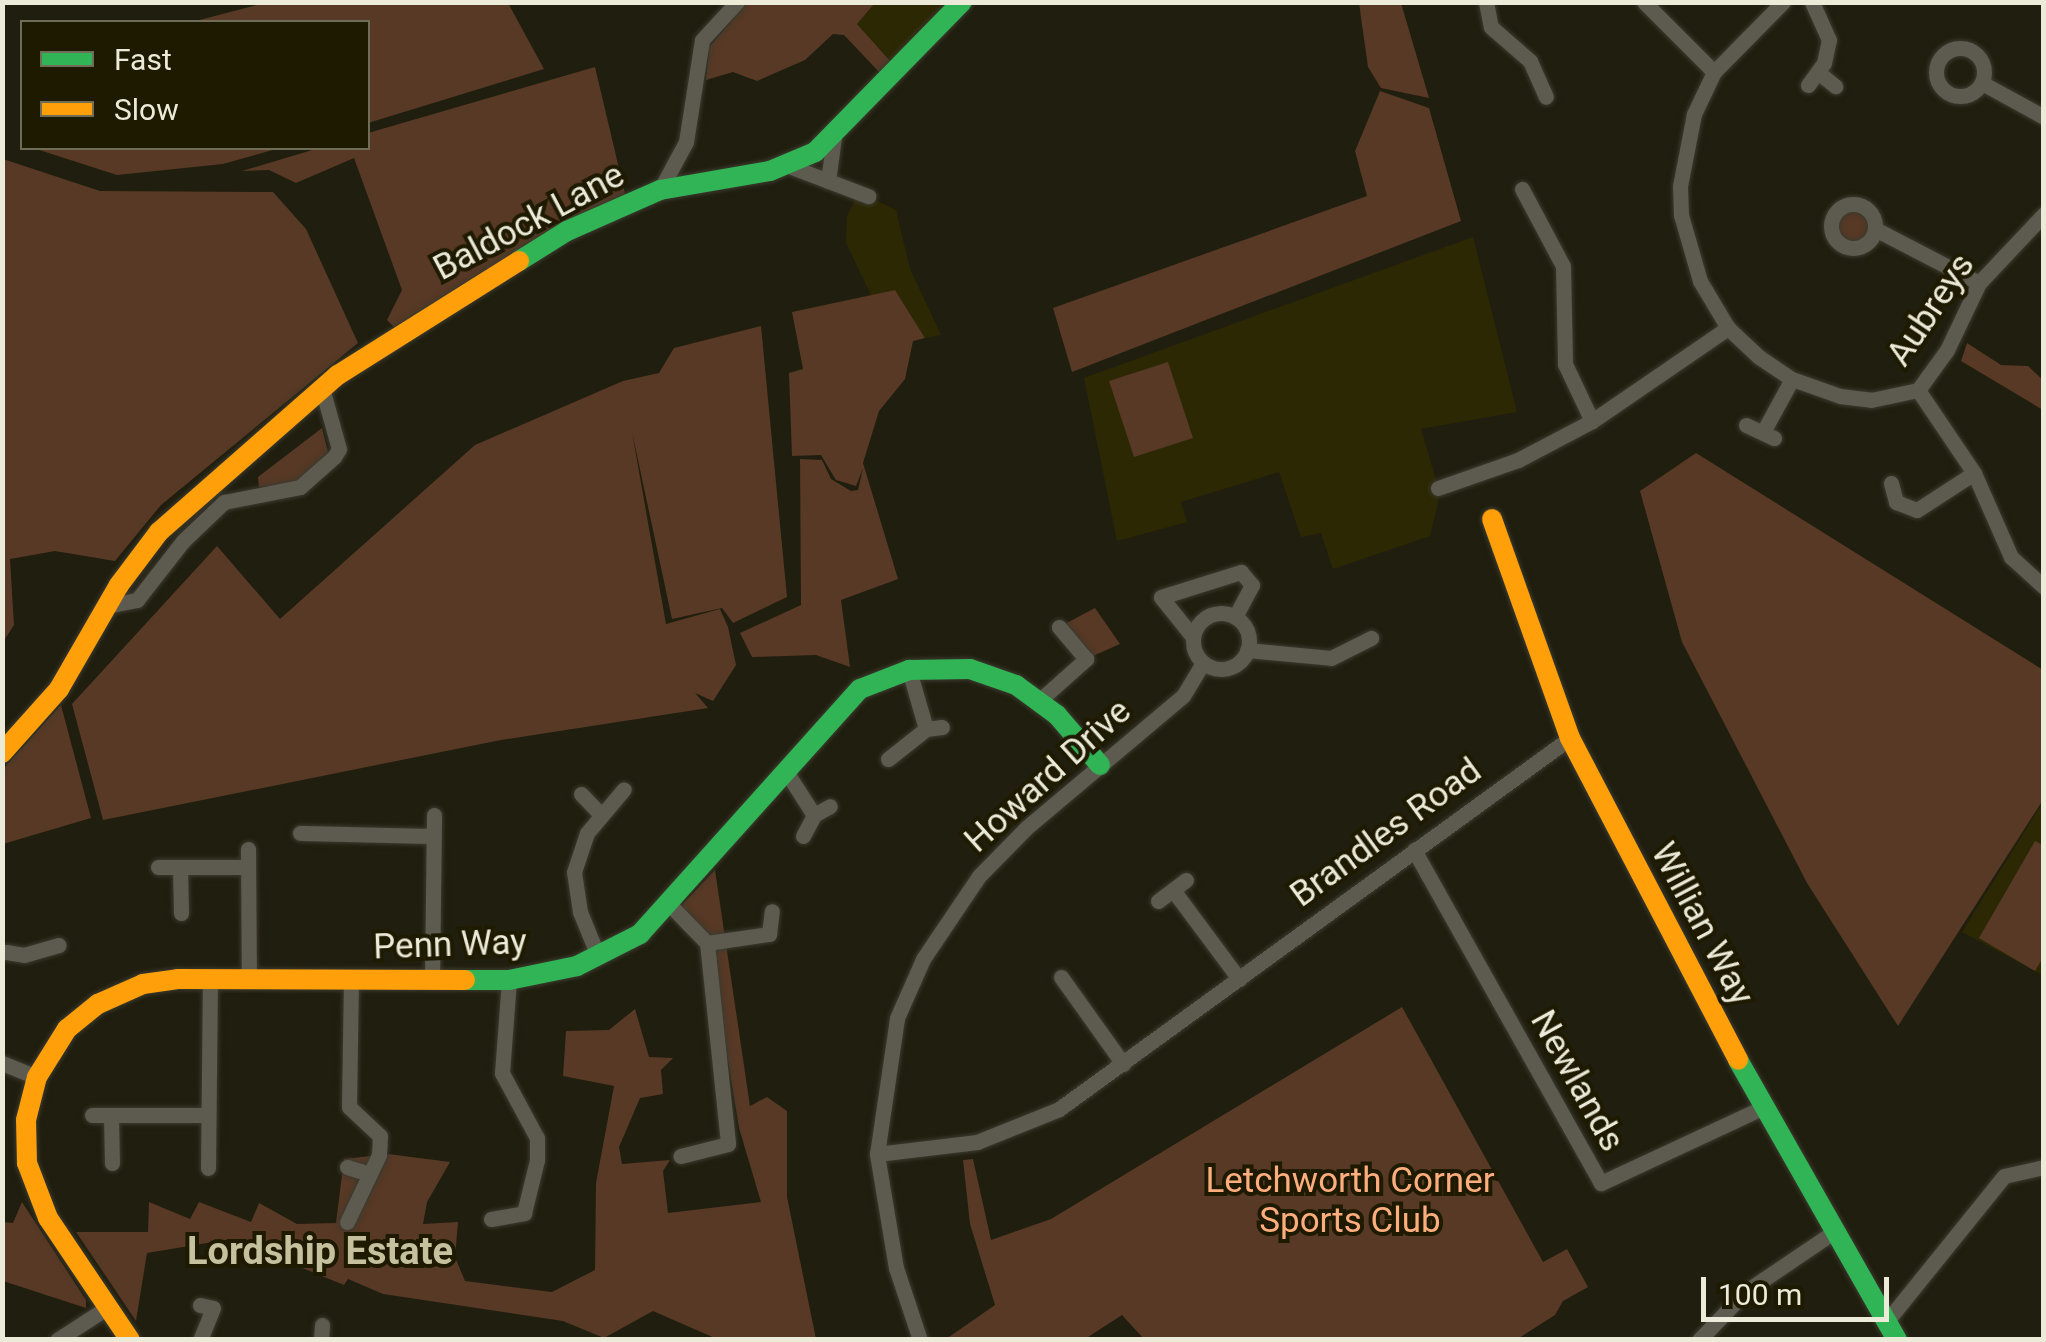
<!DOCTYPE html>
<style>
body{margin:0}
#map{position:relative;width:2046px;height:1342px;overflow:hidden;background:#201e0e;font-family:Roboto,sans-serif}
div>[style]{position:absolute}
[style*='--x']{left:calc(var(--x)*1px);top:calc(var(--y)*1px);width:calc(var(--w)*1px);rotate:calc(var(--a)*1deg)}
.built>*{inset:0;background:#2c2804}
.green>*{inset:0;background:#573925}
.round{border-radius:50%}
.roads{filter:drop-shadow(0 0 2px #3b3a2f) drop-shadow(0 0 2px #3b3a2f)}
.street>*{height:15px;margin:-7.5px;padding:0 7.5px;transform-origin:7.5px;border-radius:7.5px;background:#5d5b4f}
.street>.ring{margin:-7.5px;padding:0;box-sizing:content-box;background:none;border:15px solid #5d5b4f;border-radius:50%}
.fast>*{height:20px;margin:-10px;padding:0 10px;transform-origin:10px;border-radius:10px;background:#30b455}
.slow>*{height:20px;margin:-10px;padding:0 10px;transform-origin:10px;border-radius:10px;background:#ff9f0a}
span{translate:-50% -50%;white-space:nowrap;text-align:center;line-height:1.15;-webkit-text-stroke:8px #1e1a00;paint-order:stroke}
.street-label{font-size:35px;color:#ecead9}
.park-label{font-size:35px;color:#fead7d}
.neighbourhood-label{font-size:38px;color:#c5c19f;font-weight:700}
.frame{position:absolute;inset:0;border:5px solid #ecead9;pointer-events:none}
.legend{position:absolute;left:20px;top:20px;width:350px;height:130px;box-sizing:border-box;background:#1e1a00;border:2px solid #706d57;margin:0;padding:12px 18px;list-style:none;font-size:30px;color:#ecead9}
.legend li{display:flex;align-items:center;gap:20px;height:50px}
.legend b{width:50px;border:2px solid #706d57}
.scale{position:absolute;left:1701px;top:1277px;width:188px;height:45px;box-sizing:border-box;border:5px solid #ecead9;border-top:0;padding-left:12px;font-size:30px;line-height:35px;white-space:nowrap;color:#ecead9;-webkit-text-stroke:8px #1e1a00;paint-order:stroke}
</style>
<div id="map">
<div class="built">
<div style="clip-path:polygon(875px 3px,953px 3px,891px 62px,857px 24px)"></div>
<div style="clip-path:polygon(859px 192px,896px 210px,910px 269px,941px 335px,925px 338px,895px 290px,871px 295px,846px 243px,847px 216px)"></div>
<div style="clip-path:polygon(1473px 237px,1517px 412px,1421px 429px,1440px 494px,1430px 536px,1333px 569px,1321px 533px,1301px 537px,1279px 472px,1181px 502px,1187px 522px,1117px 541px,1084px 378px)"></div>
<div style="clip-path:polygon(2043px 802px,2043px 975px,1962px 932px)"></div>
</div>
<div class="green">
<div style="clip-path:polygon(268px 2px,508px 3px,544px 69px,368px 123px,368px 22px,192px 22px)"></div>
<div style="clip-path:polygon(747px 3px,875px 3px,857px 24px,891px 62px,881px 74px,844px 35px,833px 34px,805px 60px,757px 81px,733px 72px,706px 80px,709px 47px)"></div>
<div style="clip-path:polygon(1359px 3px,1401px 3px,1429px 98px,1381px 88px,1368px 67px)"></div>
<div style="clip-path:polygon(595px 67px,626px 198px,558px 229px,394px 327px,387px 320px,402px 290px,354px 158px,296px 183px,269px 170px,242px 171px,319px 148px,368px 148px,368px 133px)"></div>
<div style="clip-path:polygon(1380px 91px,1429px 108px,1461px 221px,1072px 372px,1053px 308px,1367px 196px,1355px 151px)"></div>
<div style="clip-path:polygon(33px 148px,280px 148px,223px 164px,117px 175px)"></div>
<div style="clip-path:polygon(3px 159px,100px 191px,273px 192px,306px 229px,358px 343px,161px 505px,115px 561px,55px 551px,10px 559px,14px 625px,3px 642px)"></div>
<div class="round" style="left:1833px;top:207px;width:38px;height:38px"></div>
<div style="clip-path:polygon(895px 290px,925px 338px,913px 341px,905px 379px,879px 411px,863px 463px,898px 579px,841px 600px,850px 667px,816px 655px,752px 657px,740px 633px,801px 605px,800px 459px,822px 460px,831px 479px,851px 491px,858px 490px,863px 468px,856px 486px,836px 480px,821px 455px,792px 456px,789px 373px,803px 369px,792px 312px)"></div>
<div style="clip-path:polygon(761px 326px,787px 597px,733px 623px,722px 608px,672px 619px,632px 432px,666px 624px,720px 609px,728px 627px,736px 665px,713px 701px,695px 693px,708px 708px,501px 740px,103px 820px,72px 704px,217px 546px,280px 619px,475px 445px,623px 381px,659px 373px,674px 348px)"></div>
<div style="clip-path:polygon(1967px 343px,2001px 365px,2028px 366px,2043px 380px,2043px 410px,1961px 361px)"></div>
<div style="clip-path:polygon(1168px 362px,1193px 438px,1134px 457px,1109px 381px)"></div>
<div style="clip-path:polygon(322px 428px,328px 452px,298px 484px,259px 487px,258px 477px)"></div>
<div style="clip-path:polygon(1696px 453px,2043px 670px,2043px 800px,1898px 1026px,1807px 883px,1682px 642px,1640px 491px)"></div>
<div style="clip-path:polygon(1095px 608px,1120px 644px,1086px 659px,1059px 627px)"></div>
<div style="clip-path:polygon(61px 705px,91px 818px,3px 844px,2px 770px)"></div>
<div style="clip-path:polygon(2035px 841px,2043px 845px,2044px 956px,2035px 971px,1979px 938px)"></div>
<div style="clip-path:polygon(715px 870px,750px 1106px,767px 1097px,787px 1111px,787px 1197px,816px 1339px,717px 1339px,653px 1311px,604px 1338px,563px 1321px,383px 1294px,348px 1279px,344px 1285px,231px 1239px,147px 1253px,136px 1321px,76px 1232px,148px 1232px,149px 1202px,190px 1219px,199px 1202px,251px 1222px,259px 1203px,297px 1224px,336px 1223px,344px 1159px,388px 1154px,450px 1162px,427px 1202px,423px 1224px,458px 1222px,455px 1257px,465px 1281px,552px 1292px,595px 1270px,596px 1183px,614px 1086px,563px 1076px,566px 1031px,609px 1030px,635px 1009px,649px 1057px,673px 1058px,661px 1070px,663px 1094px,640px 1098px,619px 1147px,622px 1164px,670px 1160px,663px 1171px,668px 1213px,761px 1202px,739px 1128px,708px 937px,680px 907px)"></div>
<div style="clip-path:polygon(1402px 1007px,1543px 1262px,1567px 1249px,1588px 1287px,1563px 1301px,1555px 1315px,1516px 1340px,1144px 1339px,1122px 1315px,1085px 1339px,946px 1339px,995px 1305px,970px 1224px,963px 1160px,973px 1159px,991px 1240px,1051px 1219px)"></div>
<div style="clip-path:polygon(22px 1202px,86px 1300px,86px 1308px,3px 1281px,3px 1222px,13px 1223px)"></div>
</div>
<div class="roads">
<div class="street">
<div style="--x:1486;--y:2;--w:25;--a:79"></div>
<div style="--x:1491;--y:27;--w:52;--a:41.1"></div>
<div style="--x:1530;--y:61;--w:39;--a:66"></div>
<div style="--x:1644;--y:2;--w:99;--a:45"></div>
<div style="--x:1783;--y:2;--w:98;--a:134.6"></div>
<div style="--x:1714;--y:72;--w:47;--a:115.5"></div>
<div style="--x:1694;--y:114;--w:73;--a:101"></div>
<div style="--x:1680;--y:186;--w:29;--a:88"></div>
<div style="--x:1681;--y:215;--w:69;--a:73.9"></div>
<div style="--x:1700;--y:281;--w:55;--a:59.2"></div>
<div style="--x:1728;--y:328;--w:42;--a:43.1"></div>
<div style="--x:1759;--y:357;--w:40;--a:34"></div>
<div style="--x:1792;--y:379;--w:51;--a:19.5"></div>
<div style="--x:1840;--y:396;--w:31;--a:7"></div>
<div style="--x:1871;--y:400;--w:48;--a:-12"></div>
<div style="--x:1918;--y:390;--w:49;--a:-54.1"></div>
<div style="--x:1947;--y:350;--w:74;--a:-64.5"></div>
<div style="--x:1979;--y:283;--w:95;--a:-46.7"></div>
<div class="ring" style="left:1936px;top:48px;width:33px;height:33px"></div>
<div style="--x:1819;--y:73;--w:21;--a:39"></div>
<div style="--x:1982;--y:83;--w:71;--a:28.7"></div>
<div style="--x:1808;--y:85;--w:27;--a:-54"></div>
<div style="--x:1824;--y:63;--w:24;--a:-78"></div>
<div style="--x:1829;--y:40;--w:42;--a:-114.1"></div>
<div style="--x:789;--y:166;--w:85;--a:20.8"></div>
<div style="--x:828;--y:181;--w:44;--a:-82.2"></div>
<div style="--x:1522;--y:189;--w:87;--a:62"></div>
<div style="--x:1563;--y:266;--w:98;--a:88.8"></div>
<div style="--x:1565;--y:364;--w:63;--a:64.7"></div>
<div style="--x:660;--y:190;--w:55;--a:-61.6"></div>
<div style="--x:686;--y:142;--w:103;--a:-81.1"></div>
<div style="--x:702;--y:40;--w:52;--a:-47.4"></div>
<div class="ring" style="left:1831px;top:204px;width:29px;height:29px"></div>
<div style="--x:1875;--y:229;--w:117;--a:27.4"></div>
<div style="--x:1918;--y:390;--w:100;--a:56"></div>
<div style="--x:1974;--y:473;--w:92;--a:66.2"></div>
<div style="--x:2011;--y:557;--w:45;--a:42.3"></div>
<div style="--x:1746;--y:425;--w:31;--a:25"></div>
<div style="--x:1763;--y:432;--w:60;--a:-61.3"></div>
<div style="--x:1891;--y:483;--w:20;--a:75"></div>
<div style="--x:1896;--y:502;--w:22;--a:21"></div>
<div style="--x:1917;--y:510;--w:68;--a:-33"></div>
<div style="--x:1438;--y:488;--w:85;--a:-19.3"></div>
<div style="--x:1518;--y:460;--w:84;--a:-27.8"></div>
<div style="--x:1592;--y:421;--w:165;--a:-34.4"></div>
<div style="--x:106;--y:606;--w:32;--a:-11"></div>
<div style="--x:137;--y:600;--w:75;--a:-52.1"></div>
<div style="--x:183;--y:541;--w:57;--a:-43.6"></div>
<div style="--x:224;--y:502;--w:77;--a:-11.2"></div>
<div style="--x:300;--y:487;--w:45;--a:-41.4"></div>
<div style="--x:334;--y:457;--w:9;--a:-58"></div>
<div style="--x:339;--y:449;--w:63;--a:-105.6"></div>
<div class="ring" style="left:1193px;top:613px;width:41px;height:41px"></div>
<div style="--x:1193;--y:637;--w:51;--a:-128.7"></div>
<div style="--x:1161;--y:597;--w:84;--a:-17.4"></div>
<div style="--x:1241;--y:572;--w:17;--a:50"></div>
<div style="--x:1252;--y:585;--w:36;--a:118"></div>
<div style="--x:1247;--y:650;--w:84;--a:5.4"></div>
<div style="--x:1331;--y:658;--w:45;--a:-26.6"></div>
<div style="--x:909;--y:670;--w:61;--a:73.9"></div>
<div style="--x:1040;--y:700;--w:62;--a:-41.7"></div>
<div style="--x:1086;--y:659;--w:42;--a:-130.2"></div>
<div style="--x:888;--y:759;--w:48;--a:-38.3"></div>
<div style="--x:926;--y:729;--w:16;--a:-7"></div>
<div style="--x:787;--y:773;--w:50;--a:57.3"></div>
<div style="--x:581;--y:794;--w:29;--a:46"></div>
<div style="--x:300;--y:833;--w:133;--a:1.3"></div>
<div style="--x:803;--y:836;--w:24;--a:-62"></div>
<div style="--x:814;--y:815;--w:18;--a:-29"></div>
<div style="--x:248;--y:849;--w:130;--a:89.6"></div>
<div style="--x:1414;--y:850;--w:382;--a:60.7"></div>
<div style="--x:1601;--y:1183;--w:180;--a:-25"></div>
<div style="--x:158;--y:867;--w:89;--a:0"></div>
<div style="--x:180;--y:868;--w:45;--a:88.7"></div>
<div style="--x:1173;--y:890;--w:111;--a:53.4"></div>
<div style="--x:1158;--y:901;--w:35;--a:-37"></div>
<div style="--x:671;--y:906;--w:52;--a:45.8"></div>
<div style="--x:707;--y:943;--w:202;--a:84"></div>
<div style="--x:728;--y:1144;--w:49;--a:165.7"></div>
<div style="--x:707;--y:943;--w:63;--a:-8.3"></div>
<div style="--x:769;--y:934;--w:23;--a:-83"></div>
<div style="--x:6;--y:952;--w:18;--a:9"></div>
<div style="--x:24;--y:955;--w:36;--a:-16"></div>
<div style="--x:598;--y:956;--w:48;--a:-112.2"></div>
<div style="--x:580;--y:912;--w:40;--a:-98.5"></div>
<div style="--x:574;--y:872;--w:41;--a:-71.6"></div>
<div style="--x:587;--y:833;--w:57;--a:-49.9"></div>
<div style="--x:1061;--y:977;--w:107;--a:54.5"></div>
<div style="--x:432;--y:981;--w:166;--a:-89.3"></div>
<div style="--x:2;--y:1063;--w:38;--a:22"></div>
<div style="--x:92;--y:1115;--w:116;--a:0"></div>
<div style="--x:111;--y:1116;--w:47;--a:88.8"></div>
<div style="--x:877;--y:1154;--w:101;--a:-6.8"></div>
<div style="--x:977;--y:1142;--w:88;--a:-21.9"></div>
<div style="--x:1059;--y:1109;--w:631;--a:-35.98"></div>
<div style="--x:347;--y:1167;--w:24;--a:17"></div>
<div style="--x:208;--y:1168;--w:189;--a:-89.4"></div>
<div style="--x:491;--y:1219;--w:34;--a:-10"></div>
<div style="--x:524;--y:1213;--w:55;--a:-76.2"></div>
<div style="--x:537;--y:1160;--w:22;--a:-90"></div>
<div style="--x:537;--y:1138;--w:74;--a:-118.3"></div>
<div style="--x:502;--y:1073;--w:93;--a:-85.7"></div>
<div style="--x:347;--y:1222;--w:74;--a:-64.5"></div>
<div style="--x:379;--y:1155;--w:19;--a:-87"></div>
<div style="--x:380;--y:1136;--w:42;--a:-136.9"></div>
<div style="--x:349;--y:1107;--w:126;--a:-89.1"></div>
<div style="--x:200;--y:1305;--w:13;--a:13"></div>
<div style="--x:213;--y:1308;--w:35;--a:112"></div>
<div style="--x:1887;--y:1321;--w:186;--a:-51.1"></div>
<div style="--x:2004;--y:1176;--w:41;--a:-12.7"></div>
<div style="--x:57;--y:1340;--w:61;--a:-32.9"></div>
<div style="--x:321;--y:1340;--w:15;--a:-86"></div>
<div style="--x:920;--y:1340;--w:76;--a:-108.4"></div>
<div style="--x:896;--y:1268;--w:116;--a:-99.5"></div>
<div style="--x:877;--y:1154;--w:137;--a:-81.6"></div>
<div style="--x:897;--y:1018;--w:64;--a:-66.2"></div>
<div style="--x:923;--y:959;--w:100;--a:-56"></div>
<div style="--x:979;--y:876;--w:67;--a:-45.6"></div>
<div style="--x:1026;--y:828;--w:205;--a:-40.1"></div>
<div style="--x:1183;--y:696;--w:37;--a:-59"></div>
<div style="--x:1699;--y:1340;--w:66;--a:-46.2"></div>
<div style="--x:1745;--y:1292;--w:109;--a:-34.1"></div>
</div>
<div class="fast">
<div style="--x:519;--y:261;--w:57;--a:-32"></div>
<div style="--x:567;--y:231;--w:102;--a:-23.8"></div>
<div style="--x:660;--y:190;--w:112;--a:-9.8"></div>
<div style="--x:770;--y:171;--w:49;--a:-22.9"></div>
<div style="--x:815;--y:152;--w:210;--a:-45.6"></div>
<div style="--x:465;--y:980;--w:44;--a:0"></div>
<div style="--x:509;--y:980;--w:69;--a:-11.6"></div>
<div style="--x:577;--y:966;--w:71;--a:-26.9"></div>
<div style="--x:640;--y:934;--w:329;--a:-48.1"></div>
<div style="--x:860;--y:689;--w:53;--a:-21.2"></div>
<div style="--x:909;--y:670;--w:61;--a:-0.9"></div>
<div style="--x:970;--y:669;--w:49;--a:19.2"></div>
<div style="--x:1016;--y:685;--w:51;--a:36.2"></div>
<div style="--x:1057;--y:715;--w:66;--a:49.3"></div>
<div style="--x:1738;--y:1060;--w:322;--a:60.4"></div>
</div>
<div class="slow">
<div style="--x:1492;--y:519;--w:232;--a:70.4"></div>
<div style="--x:1570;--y:738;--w:363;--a:62.4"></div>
<div style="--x:2;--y:753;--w:86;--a:-48.3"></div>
<div style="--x:59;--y:689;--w:120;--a:-60"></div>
<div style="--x:119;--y:585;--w:66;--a:-53"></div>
<div style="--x:159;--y:532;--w:238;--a:-41.3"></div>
<div style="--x:338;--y:375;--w:214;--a:-32.2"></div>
<div style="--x:130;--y:1340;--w:147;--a:-123.9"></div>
<div style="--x:48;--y:1218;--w:59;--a:-110.9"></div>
<div style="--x:27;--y:1163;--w:43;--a:-91.3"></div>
<div style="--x:26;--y:1120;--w:44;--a:-75.7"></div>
<div style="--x:37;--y:1077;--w:57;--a:-58"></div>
<div style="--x:67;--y:1029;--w:40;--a:-39"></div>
<div style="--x:98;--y:1004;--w:49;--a:-24"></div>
<div style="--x:143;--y:984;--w:35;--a:-8"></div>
<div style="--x:178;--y:979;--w:287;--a:0.2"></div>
</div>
</div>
<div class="street-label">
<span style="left:529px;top:222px;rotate:-28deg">Baldock Lane</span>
<span style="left:1931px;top:310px;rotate:-56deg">Aubreys</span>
<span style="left:1048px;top:776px;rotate:-42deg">Howard Drive</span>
<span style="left:1386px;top:833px;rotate:-36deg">Brandles Road</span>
<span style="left:1702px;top:924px;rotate:62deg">Willian Way</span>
<span style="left:450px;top:945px;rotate:-2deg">Penn Way</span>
<span style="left:1577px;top:1081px;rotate:61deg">Newlands</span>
</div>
<div class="park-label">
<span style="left:1350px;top:1201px">Letchworth Corner<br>Sports Club</span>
</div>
<div class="neighbourhood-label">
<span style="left:320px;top:1252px">Lordship Estate</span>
</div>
<div class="frame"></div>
<ul class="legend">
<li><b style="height:12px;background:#30b455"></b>Fast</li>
<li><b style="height:12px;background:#ff9f0a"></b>Slow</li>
</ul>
<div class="scale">100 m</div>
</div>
